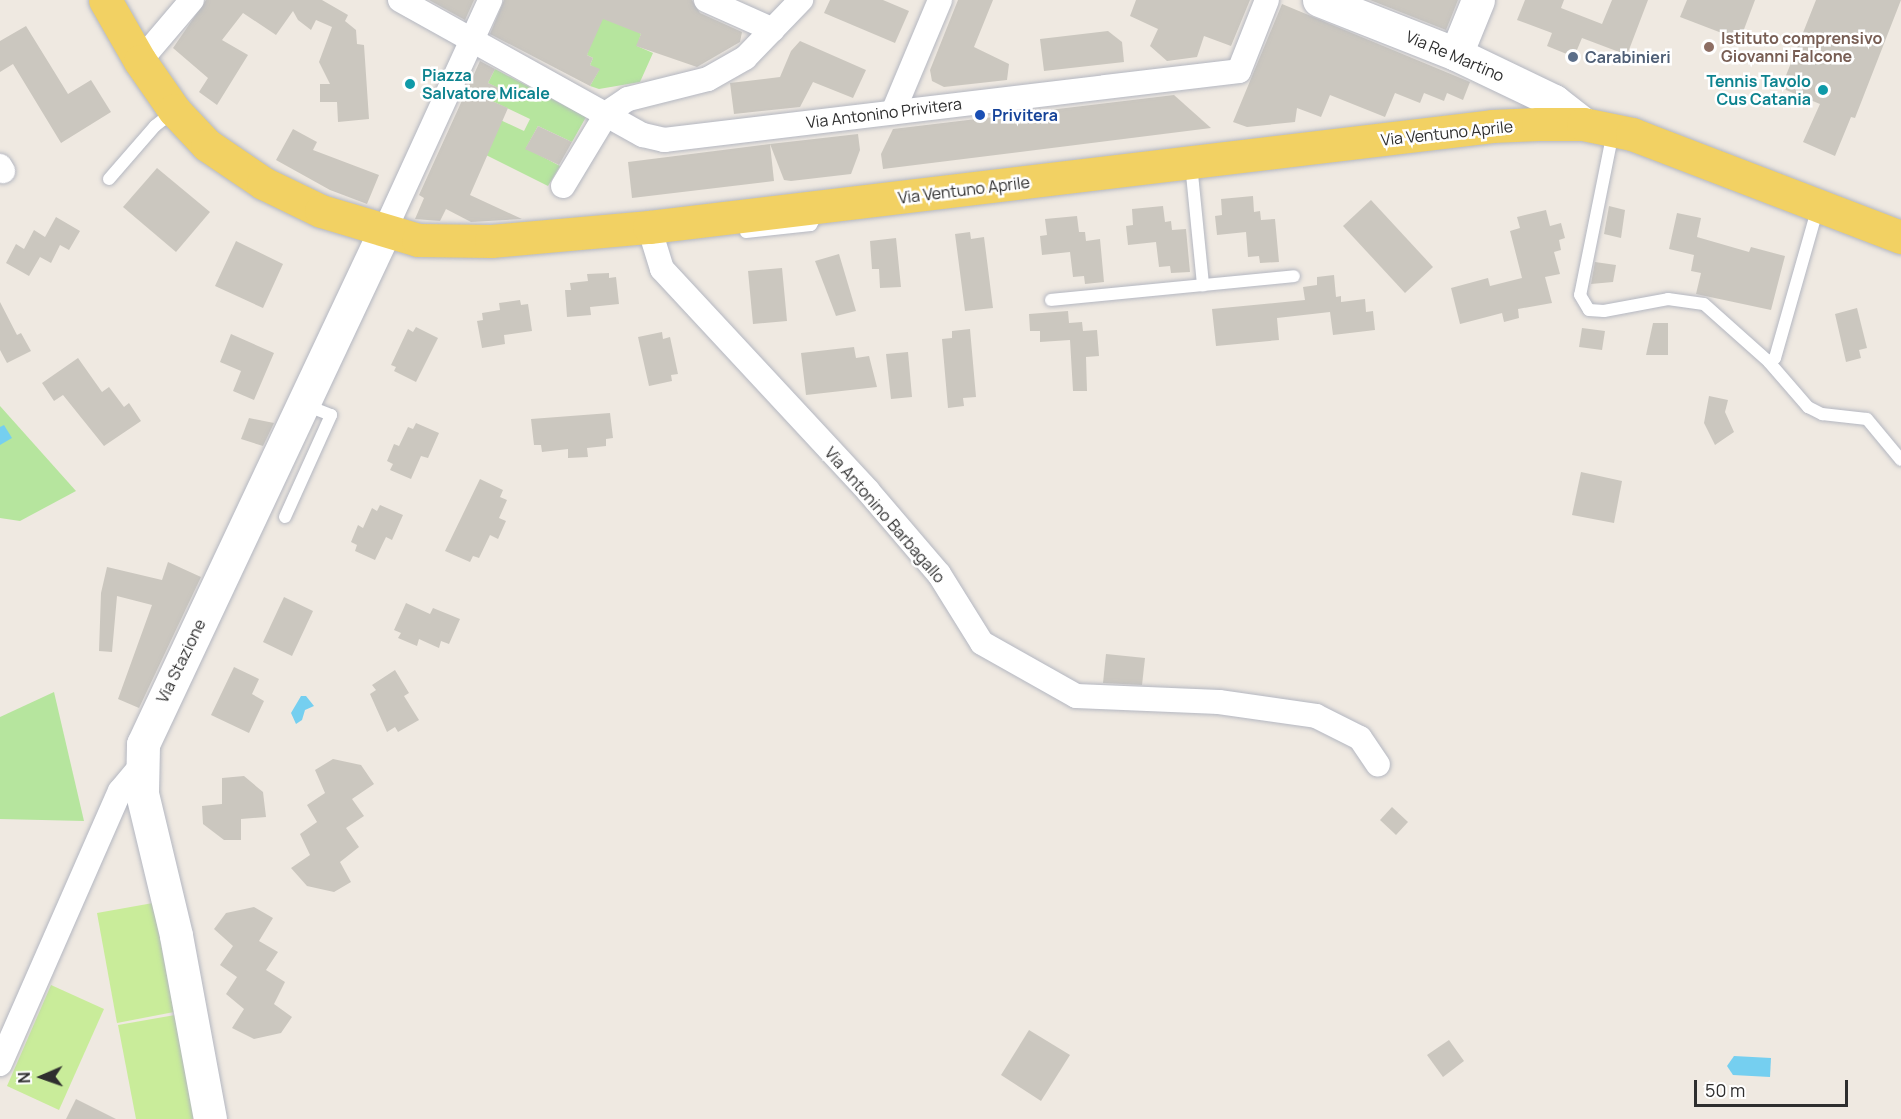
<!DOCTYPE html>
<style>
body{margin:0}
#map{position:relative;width:1901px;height:1119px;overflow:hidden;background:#efe9e1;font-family:Manrope,sans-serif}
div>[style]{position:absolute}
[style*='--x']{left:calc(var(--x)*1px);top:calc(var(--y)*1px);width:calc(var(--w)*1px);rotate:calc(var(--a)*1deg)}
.green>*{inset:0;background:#b6e59e}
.pitch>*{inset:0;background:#c9ec9a}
.water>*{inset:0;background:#75cff0}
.building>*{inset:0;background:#cbc7bf}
.roads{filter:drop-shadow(0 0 2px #b4b7c1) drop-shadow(0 0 2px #b4b7c1)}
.service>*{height:12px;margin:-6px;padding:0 6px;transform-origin:6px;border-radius:6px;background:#fff}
.minor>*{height:24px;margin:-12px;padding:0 12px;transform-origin:12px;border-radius:12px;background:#fff}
.secondary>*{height:33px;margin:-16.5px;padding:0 16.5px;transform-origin:16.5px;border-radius:16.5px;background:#fff}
.primary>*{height:33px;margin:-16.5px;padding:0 16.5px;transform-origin:16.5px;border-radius:16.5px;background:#f2d163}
.dots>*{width:16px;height:16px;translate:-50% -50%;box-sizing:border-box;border:3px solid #fff;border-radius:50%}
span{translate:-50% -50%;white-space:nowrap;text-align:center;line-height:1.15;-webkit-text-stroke:5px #fff;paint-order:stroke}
.education-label{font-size:16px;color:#785e54;font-weight:700}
.left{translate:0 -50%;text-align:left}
.street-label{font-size:16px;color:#2e2e2e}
.service-label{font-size:16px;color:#4e5e75;font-weight:700}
.culture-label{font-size:16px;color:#0d838f;font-weight:700}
.right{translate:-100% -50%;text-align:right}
.transit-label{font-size:16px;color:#164399;font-weight:700}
.north{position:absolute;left:12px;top:1047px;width:60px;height:60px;-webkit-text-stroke:4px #fff;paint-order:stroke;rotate:268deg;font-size:16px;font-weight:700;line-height:24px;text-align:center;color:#2e2e2e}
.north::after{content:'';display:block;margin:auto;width:21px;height:27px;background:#2e2e2e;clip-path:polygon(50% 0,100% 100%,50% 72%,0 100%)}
.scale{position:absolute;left:1694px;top:1080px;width:154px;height:27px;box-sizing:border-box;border:3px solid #2e2e2e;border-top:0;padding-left:8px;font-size:18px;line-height:21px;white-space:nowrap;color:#2e2e2e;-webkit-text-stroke:4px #fff;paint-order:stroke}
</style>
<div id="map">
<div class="green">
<div style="clip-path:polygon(598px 3px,641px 34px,637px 46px,653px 53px,640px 82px,599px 89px,590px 86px,599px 70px,590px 65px,593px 58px,587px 55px)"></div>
<div style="clip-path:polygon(495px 69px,586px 117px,572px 142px,538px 126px,526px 148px,560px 166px,548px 186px,474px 149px,496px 118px,524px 131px,530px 119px,492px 101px,498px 88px,488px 83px)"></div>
<div style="clip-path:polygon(0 406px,76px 491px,20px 521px,0 518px)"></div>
<div style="clip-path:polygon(54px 692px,84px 821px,0 819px,0 717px)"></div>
</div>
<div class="pitch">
<div style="clip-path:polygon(153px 903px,174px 1012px,117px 1023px,97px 913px)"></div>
<div style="clip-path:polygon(51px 985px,104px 1009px,59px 1110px,7px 1086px)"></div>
<div style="clip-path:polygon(175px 1015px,195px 1119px,136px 1119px,118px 1025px)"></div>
</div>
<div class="water">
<div style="clip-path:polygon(4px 425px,12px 438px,0 445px,0 427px)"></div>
<div style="clip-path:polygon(301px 696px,306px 696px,314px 706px,305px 710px,302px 720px,296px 724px,291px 713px)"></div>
<div style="clip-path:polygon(1734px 1056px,1771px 1058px,1770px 1077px,1733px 1075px,1727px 1066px)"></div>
</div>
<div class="building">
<div style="clip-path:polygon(206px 0,322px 0,348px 15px,345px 21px,356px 30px,357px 44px,364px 45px,369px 119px,338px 122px,337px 102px,320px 102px,320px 84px,330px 84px,319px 62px,332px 27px,316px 20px,311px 30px,298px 20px,293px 11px,276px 35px,243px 13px,222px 40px,248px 55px,217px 105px,199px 92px,208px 78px,173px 48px)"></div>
<div style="clip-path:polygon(429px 0,474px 0,465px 20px)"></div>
<div style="clip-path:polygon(504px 0,692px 0,700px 13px,742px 32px,740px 42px,697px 67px,636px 46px,641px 34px,603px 19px,587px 55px,593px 58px,590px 65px,600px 69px,590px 86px,490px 34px)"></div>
<div style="clip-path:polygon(830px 0,883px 0,909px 11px,895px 43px,824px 13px)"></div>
<div style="clip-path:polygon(958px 0,993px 0,974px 47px,1009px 64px,1007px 80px,944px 87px,932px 81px,930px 70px)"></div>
<div style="clip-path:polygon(1136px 0,1250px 0,1231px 46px,1204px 36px,1197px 57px,1167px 61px,1150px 46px,1158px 29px,1130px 16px)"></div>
<div style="clip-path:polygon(1370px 0,1458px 0,1446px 30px)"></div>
<div style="clip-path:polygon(1525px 0,1564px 0,1561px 8px,1602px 24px,1612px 0,1648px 0,1627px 55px,1582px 38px,1574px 57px,1547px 46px,1552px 33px,1517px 20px)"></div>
<div style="clip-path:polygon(1687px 0,1755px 0,1740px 40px,1680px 17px)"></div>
<div style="clip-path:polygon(1816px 0,1901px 0,1855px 118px,1851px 117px,1835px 156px,1803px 142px,1820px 104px,1781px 88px)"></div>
<div style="clip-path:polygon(1282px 4px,1470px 82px,1463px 100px,1447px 93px,1444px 101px,1424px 93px,1420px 103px,1395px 93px,1385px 117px,1330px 95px,1321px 117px,1297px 108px,1295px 122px,1247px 127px,1233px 122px)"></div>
<div style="clip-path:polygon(26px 26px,68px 94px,91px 80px,111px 112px,61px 143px,13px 64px,0 72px,0 41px)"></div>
<div style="clip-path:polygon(1108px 31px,1122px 42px,1124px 62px,1044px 71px,1040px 39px)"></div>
<div style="clip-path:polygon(800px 41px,866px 70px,853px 98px,813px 82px,800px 107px,734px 114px,730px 83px,780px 77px,791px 51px)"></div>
<div style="clip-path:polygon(480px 61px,495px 69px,488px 83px,499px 88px,492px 101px,508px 108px,470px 195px,522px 219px,471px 222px,446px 209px,440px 221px,415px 219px,424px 198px,419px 195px)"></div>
<div style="clip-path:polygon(1174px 95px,1211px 128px,883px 169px,881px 154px,893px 129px)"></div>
<div style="clip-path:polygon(538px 126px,572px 142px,559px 165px,525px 149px)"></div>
<div style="clip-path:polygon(293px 129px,317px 142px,313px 150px,379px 175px,367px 204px,330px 190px,276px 160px)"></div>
<div style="clip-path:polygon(858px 134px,860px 150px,851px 174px,791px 181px,784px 180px,770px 144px)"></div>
<div style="clip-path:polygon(770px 144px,774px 181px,632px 198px,628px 162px)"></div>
<div style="clip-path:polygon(157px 168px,210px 212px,176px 252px,123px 207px)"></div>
<div style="clip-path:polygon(1253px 196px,1254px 212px,1260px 211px,1261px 220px,1275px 219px,1279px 262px,1260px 263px,1259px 256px,1248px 257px,1246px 232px,1217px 235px,1215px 216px,1222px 215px,1221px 199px)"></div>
<div style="clip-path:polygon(1371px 200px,1433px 267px,1405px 293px,1343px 226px)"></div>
<div style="clip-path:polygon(1163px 206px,1165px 222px,1171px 221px,1172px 230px,1186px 229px,1190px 272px,1171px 273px,1170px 266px,1159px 267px,1156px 242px,1128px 245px,1126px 226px,1133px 225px,1132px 209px)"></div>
<div style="clip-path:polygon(1609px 206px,1625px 210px,1621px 238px,1604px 234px)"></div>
<div style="clip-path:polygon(1546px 210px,1550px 226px,1561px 223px,1565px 238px,1559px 240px,1561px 250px,1554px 252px,1560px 274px,1545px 277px,1552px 303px,1518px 309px,1519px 318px,1504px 322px,1502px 313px,1460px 324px,1451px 288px,1488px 278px,1490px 286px,1522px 278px,1510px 231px,1520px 228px,1517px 217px)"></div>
<div style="clip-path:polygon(1677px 213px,1701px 218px,1697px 237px,1749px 252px,1751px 247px,1785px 256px,1771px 310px,1696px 294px,1701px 273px,1691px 271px,1694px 255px,1669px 249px)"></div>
<div style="clip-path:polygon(1077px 216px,1079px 232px,1085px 232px,1086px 241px,1100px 239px,1104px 282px,1085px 284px,1084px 276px,1073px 277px,1070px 252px,1042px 255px,1040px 236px,1047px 235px,1045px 219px)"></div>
<div style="clip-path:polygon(56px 217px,80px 231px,69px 250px,60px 245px,51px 263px,40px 257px,29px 276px,6px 263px,16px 244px,24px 249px,34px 230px,45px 237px)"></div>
<div style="clip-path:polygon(970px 232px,971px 239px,984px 237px,993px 308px,965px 311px,955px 234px)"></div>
<div style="clip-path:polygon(896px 238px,901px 287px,880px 288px,879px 269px,872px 269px,870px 241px)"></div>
<div style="clip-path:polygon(236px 241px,283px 264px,263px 308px,215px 286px)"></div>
<div style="clip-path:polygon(839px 254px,856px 311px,836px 316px,815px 261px)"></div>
<div style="clip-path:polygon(1595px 262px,1616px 265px,1613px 282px,1591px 284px)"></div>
<div style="clip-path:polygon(782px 268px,787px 321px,753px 324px,748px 271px)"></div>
<div style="clip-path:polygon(609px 273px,609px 278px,616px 277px,619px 304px,590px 307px,591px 315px,567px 317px,565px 290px,571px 290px,570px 283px,588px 281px,587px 274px)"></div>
<div style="clip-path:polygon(1334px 275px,1336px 297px,1341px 296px,1341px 302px,1365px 299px,1366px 312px,1373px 311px,1375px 330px,1333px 335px,1330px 312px,1277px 318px,1279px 340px,1216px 346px,1212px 309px,1305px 300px,1303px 287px,1317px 285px,1317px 277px)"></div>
<div style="clip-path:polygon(520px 300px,521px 305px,528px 304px,532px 331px,504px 335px,505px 344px,482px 348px,477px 321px,483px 320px,482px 313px,500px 310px,499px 303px)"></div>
<div style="clip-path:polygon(0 302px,17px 335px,21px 333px,31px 351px,7px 363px,0 350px)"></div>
<div style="clip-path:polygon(1857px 308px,1867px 348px,1859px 350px,1861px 358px,1846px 362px,1835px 314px)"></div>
<div style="clip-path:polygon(1068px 311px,1069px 323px,1082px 322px,1083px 331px,1097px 330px,1099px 356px,1086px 357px,1087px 391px,1073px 391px,1070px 340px,1040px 342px,1040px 331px,1030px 331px,1029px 314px)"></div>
<div style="clip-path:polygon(1653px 323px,1668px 323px,1668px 355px,1646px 355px)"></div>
<div style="clip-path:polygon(416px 327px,438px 338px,416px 382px,394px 371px,396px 367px,391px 365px,408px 329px,413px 332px)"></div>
<div style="clip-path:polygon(1582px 328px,1605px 331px,1602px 350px,1579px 347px)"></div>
<div style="clip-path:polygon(970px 329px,976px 397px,963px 398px,964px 406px,948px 408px,942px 339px,952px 338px,952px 331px)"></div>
<div style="clip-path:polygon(662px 332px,663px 339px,670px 337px,678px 374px,671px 375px,672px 381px,649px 386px,638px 337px)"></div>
<div style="clip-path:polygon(231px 334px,274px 353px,254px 400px,233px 391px,241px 371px,220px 362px)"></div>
<div style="clip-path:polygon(854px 347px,856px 358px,869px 356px,877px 387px,806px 395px,801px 353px)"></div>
<div style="clip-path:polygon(908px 352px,912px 397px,891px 399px,886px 354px)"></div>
<div style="clip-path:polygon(78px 358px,102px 392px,109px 387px,124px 407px,129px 403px,141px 421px,104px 446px,63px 395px,54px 401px,42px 383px)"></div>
<div style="clip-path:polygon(1709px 396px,1728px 400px,1725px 412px,1734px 432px,1715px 445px,1704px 423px)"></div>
<div style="clip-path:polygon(610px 413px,613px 438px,606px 439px,606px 446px,587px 448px,588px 457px,568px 458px,568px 449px,542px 452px,541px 445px,534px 445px,531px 419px)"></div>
<div style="clip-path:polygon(249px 418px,274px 423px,263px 446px,241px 439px)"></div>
<div style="clip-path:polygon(416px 423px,439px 433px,428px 458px,421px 456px,411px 479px,390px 470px,393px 464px,387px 461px,394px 444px,399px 446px,408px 427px,413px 429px)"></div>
<div style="clip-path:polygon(1581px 472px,1622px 481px,1614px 523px,1572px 515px)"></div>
<div style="clip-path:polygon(480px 479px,503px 490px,500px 497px,507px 500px,499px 518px,506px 521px,498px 539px,490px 535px,479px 558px,473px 556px,470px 562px,445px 551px)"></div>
<div style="clip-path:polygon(380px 505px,403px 515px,392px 540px,386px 537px,375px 560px,355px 551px,357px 545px,351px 542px,358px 525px,363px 528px,372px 508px,377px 511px)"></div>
<div style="clip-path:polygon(168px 562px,201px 577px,139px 708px,118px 699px,152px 605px,117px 596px,112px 652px,99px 651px,101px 593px,107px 567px,162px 580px)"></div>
<div style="clip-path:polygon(284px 597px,313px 611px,292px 656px,263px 642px)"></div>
<div style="clip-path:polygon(406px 603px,430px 614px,433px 608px,460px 619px,449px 644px,441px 641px,439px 648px,419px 639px,417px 646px,398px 638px,401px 633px,394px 630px)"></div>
<div style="clip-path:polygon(1106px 654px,1145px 658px,1142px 685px,1103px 683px)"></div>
<div style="clip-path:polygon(234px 667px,259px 679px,252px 694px,264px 701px,249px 733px,211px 715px)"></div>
<div style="clip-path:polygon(395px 670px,409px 693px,404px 696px,419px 720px,398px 732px,395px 727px,387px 732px,370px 694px,376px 690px,372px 685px)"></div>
<div style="clip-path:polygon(333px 759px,361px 765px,374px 784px,352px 799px,364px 816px,346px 828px,359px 847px,340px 862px,351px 882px,334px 892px,307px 886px,291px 868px,310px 855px,300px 834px,317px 822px,307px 805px,325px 793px,315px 770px)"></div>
<div style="clip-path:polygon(244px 776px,263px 792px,266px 817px,241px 819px,241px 840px,224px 840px,203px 824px,202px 806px,222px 804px,222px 778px)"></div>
<div style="clip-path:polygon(1392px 807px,1408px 822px,1396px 835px,1380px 820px)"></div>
<div style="clip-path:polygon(254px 907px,273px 918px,259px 941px,278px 952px,266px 970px,285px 982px,274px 1004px,292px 1017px,281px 1033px,254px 1039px,232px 1028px,244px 1009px,226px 994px,237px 977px,220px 965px,233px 946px,214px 929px,226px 913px)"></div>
<div style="clip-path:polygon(1029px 1030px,1070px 1055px,1041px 1101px,1001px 1075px)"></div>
<div style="clip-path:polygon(1449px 1040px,1464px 1061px,1443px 1077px,1427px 1055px)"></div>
<div style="clip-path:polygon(76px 1099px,116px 1119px,66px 1119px)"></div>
</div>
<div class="roads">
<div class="service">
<div style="--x:1613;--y:132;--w:166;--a:101.4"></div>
<div style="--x:1580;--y:295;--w:17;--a:59"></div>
<div style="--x:1589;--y:310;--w:15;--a:4"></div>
<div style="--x:1604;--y:311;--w:65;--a:-10.6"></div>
<div style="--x:1668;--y:299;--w:36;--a:8"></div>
<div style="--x:1704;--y:304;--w:87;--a:41.7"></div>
<div style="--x:1769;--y:362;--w:7;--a:-34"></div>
<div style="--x:1775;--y:358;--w:157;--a:-74.1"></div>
<div style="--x:1191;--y:164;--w:122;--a:84.3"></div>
<div style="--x:109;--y:179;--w:70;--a:-49"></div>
<div style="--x:155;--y:126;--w:24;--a:-38"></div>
<div style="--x:746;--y:232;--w:65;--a:-6.1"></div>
<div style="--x:811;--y:225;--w:17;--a:-62"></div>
<div style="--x:1051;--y:300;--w:244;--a:-5.6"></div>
<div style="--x:1769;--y:362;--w:60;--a:49.1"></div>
<div style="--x:1808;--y:407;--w:16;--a:27"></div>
<div style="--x:1822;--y:414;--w:45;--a:6.3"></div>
<div style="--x:1867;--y:419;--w:53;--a:50.3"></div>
<div style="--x:285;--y:517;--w:112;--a:-65.7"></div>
<div style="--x:331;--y:415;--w:28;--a:-159"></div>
</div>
<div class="minor">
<div style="--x:400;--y:0;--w:278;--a:29.1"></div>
<div style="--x:643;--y:135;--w:22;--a:13"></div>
<div style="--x:664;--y:140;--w:579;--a:-6.84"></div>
<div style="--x:1239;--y:71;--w:76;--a:-68.5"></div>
<div style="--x:706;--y:0;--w:73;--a:24.1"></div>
<div style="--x:140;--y:61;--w:80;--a:-49.6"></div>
<div style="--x:893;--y:112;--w:121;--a:-67.2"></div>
<div style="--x:0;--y:166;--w:6;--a:59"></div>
<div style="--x:563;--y:186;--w:85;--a:-58.9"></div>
<div style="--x:607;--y:113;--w:25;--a:-34"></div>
<div style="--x:628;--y:99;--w:82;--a:-14"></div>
<div style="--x:708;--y:79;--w:43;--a:-29.6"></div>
<div style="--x:745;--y:58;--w:81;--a:-46"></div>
<div style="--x:649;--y:227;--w:44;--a:72.8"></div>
<div style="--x:662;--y:269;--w:303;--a:47.1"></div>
<div style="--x:868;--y:491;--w:109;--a:49.5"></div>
<div style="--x:939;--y:574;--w:81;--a:58.1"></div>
<div style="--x:982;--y:643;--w:108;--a:29.4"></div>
<div style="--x:1076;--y:696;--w:143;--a:2.4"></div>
<div style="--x:1219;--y:702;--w:98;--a:8.2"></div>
<div style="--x:1316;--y:716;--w:49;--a:26.6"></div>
<div style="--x:1360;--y:738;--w:32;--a:56"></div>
<div style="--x:384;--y:232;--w:255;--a:-65.4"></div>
<div style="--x:0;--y:1064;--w:298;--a:-66.3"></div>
<div style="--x:120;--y:791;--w:30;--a:-50"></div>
</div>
<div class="secondary">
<div style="--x:1319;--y:0;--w:147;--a:21.5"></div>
<div style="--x:1456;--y:54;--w:109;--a:25.6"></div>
<div style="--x:1554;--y:101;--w:37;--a:38"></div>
<div style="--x:1456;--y:54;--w:58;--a:-67.8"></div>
<div style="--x:210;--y:1119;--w:187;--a:-100.5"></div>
<div style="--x:176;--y:935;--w:146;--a:-103.5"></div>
<div style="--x:142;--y:793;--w:49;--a:-88.8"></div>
<div style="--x:143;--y:744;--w:566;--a:-64.79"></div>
</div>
<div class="primary">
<div style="--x:105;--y:0;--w:70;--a:60.2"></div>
<div style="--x:140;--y:61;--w:60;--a:55.2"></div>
<div style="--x:174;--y:110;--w:48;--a:46.7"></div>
<div style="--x:207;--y:145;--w:68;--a:34.2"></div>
<div style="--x:263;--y:183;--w:64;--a:25.8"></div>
<div style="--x:321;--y:211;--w:101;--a:16.6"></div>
<div style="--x:418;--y:240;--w:73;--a:0.8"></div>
<div style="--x:491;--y:241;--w:159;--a:-5.1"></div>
<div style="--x:649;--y:227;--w:849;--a:-6.83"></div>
<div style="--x:1492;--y:126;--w:46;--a:-2.5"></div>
<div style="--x:1538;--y:124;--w:45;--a:0"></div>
<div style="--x:1583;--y:124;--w:50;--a:11.5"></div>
<div style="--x:1632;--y:134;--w:288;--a:21"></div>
</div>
</div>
<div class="dots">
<div style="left:1709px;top:47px;background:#8d6e63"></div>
<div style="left:1573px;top:57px;background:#5c6f8a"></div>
<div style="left:410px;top:84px;background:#0f9aa8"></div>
<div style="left:1823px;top:90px;background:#0f9aa8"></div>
<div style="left:980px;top:115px;background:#1a4fb4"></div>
</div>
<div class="education-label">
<span class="left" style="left:1721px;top:47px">Istituto comprensivo<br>Giovanni Falcone</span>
</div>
<div class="street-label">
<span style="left:1455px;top:56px;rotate:23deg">Via Re Martino</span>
<span style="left:884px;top:113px;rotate:-7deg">Via Antonino Privitera</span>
<span style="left:1447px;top:133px;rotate:-6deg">Via Ventuno Aprile</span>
<span style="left:964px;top:190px;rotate:-7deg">Via Ventuno Aprile</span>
<span style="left:885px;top:515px;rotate:49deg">Via Antonino Barbagallo</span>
<span style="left:181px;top:661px;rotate:-64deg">Via Stazione</span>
</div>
<div class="service-label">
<span class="left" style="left:1585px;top:57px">Carabinieri</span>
</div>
<div class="culture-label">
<span class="left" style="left:422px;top:84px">Piazza<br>Salvatore Micale</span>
<span class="right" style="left:1811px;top:90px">Tennis Tavolo<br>Cus Catania</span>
</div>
<div class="transit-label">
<span class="left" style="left:992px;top:115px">Privitera</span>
</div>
<div class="north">N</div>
<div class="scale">50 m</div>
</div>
